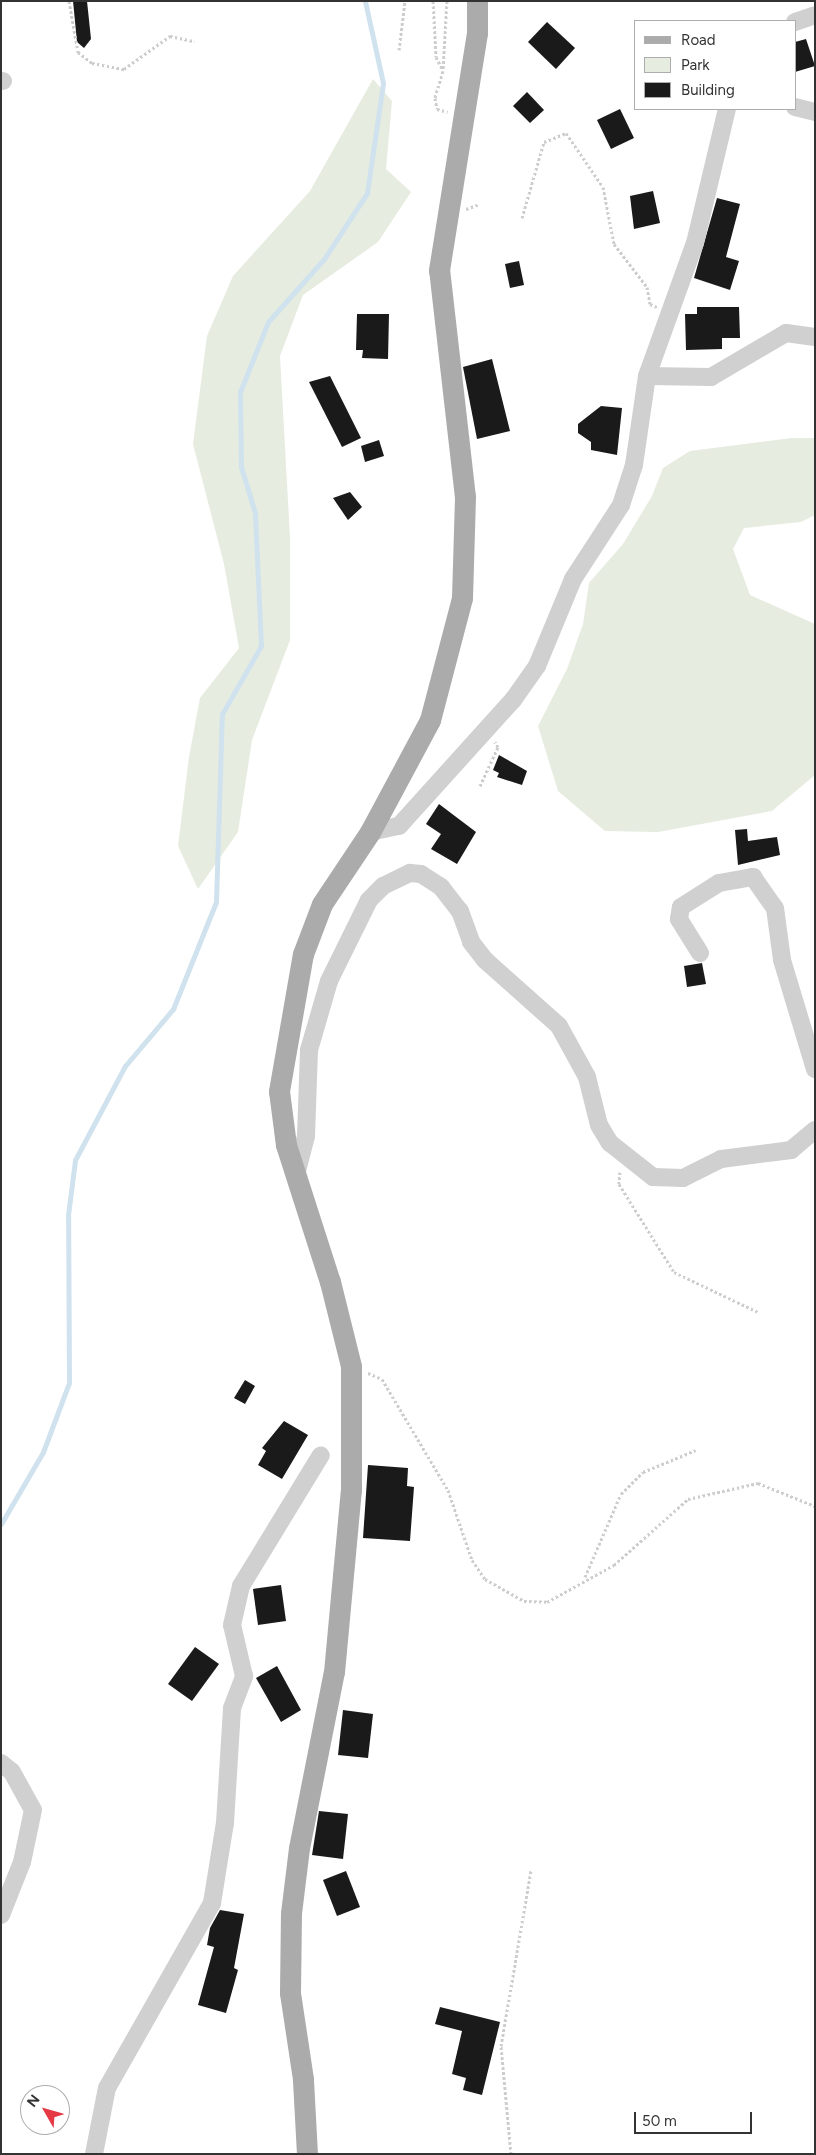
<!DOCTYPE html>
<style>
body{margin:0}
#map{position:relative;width:816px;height:2155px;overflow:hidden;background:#fff;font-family:Figtree,sans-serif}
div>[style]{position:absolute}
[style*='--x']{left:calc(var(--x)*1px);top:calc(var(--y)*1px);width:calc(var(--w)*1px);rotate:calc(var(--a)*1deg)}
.green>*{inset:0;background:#e6ecdf}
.stream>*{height:5px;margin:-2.5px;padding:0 2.5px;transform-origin:2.5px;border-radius:2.5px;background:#cfe2ee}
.building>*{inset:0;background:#1a1a1a}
.path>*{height:3px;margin-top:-1.5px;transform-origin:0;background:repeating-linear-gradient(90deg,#cdcdcd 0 2.5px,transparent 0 5px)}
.minor>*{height:18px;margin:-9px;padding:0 9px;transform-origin:9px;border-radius:9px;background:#d0d0d0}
.major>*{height:21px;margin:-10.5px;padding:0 10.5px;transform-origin:10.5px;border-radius:10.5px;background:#ababab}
span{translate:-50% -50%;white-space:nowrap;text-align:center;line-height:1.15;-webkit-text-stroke:5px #fff;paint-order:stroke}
.frame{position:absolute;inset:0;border:2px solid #333;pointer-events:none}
.legend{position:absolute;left:634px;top:20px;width:162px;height:90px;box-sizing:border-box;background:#fff;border:1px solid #adadad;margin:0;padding:6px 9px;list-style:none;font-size:15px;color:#333}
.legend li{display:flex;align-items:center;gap:10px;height:25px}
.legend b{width:25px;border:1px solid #adadad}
.north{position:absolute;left:20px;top:2085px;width:50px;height:50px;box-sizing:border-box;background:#fff;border:1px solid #adadad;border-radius:50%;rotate:308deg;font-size:14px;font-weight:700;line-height:20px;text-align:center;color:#333}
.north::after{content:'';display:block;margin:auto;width:18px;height:22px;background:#e63946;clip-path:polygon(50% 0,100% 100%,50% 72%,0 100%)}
.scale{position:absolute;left:634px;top:2112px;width:118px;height:22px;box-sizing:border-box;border:2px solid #333;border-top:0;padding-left:6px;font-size:15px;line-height:18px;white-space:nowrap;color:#333;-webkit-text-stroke:4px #fff;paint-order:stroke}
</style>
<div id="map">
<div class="green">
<div style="clip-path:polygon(373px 79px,392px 101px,386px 169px,411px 192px,378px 242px,303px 295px,280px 356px,290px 538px,290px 640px,252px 740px,238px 832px,198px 889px,178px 846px,189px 757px,200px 698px,239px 648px,224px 564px,193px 444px,207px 336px,233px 276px,310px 191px)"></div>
<div style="clip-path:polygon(792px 438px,815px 438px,815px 515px,801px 522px,744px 528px,733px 549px,750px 595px,815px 624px,815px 775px,772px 811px,658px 832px,605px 831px,558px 791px,538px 726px,567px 669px,583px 624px,589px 583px,623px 544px,652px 496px,663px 468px,690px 451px)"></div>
</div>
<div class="stream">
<div style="--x:1;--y:1524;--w:83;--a:-59.7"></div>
<div style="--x:43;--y:1452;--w:74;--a:-69.4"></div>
<div style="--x:69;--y:1383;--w:168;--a:-90.3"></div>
<div style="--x:68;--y:1215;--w:55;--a:-82.7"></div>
<div style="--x:75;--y:1160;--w:106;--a:-62"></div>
<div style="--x:125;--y:1066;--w:75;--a:-49.9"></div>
<div style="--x:173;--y:1009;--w:115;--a:-68.1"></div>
<div style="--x:216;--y:902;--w:188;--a:-88.2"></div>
<div style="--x:222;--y:714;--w:78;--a:-60.2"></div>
<div style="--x:261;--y:646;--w:133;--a:-92.6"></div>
<div style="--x:255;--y:513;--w:48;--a:-106.9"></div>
<div style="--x:241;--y:467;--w:75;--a:-90.8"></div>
<div style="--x:240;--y:392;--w:75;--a:-68.2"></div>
<div style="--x:268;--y:322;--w:84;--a:-48.4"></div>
<div style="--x:324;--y:259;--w:79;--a:-56.9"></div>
<div style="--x:367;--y:193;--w:111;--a:-81.7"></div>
<div style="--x:383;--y:83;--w:84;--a:-102.4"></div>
</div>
<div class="building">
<div style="clip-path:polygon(73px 1px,87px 1px,91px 39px,84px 48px,77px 42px)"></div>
<div style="clip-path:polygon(547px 22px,575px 48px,556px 69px,528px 42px)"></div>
<div style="clip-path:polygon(806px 39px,815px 66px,795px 72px,795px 42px)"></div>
<div style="clip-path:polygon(527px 92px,544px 110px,530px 123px,513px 106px)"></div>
<div style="clip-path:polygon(620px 109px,634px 138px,611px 149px,597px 120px)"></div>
<div style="clip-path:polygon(653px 191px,660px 223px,634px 229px,630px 196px)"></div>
<div style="clip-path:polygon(717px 198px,740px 204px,726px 257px,739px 261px,730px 290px,694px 278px)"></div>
<div style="clip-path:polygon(519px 261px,524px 285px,510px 288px,505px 264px)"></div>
<div style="clip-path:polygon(697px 307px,739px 307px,740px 338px,722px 338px,722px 349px,686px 350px,685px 314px,697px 314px)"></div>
<div style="clip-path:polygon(357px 314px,389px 314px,388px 359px,362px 358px,363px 350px,356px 350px)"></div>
<div style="clip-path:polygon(492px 359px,510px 431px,477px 439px,463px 367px)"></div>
<div style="clip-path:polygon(330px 376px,361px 438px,342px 447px,309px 382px)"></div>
<div style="clip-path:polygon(601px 406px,622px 408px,617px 455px,591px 450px,591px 442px,578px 433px,578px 424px)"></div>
<div style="clip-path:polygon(379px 440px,384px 456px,365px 462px,361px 446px)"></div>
<div style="clip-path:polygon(350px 492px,362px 507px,348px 520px,333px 498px)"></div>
<div style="clip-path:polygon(499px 755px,527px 771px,522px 785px,497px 777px,499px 773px,493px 770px)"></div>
<div style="clip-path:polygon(439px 804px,476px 832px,457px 864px,431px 849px,441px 834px,426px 824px)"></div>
<div style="clip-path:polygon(747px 829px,748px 841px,777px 837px,780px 855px,738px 865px,735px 830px)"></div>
<div style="clip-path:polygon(702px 963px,706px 984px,687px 987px,684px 966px)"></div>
<div style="clip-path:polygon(245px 1380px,255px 1386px,245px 1404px,234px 1398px)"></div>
<div style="clip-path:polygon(284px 1421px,308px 1435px,282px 1479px,258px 1465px,266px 1451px,262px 1448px)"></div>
<div style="clip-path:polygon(368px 1465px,408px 1468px,407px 1486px,414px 1487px,410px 1541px,363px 1538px)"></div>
<div style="clip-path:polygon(281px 1585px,286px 1621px,258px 1625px,253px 1589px)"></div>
<div style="clip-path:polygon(195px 1647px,219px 1664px,192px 1701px,168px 1684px)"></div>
<div style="clip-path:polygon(277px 1666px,301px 1710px,281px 1722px,256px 1678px)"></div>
<div style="clip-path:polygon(343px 1710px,373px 1714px,368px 1758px,338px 1755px)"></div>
<div style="clip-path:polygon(319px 1811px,348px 1814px,343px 1859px,312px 1855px)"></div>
<div style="clip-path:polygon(346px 1871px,360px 1907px,337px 1916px,323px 1880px)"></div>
<div style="clip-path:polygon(220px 1910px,244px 1914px,234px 1968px,238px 1970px,226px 2013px,198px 2005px,214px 1947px,207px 1945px,210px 1928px)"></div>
<div style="clip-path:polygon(440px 2007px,500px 2022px,482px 2095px,463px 2090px,466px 2078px,452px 2074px,462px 2031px,435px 2024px)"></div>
</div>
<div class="path">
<div style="--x:69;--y:1;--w:52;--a:80"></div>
<div style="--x:78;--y:52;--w:18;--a:38"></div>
<div style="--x:92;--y:63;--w:33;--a:11"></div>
<div style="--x:124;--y:69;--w:57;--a:-35.7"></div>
<div style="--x:170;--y:36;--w:25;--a:12"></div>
<div style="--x:433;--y:1;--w:56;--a:86.9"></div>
<div style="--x:436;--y:57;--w:15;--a:62"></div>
<div style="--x:447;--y:1;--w:70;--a:93.3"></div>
<div style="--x:443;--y:71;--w:28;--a:107"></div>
<div style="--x:435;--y:98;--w:11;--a:80"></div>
<div style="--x:437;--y:109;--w:11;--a:15"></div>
<div style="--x:399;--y:50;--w:49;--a:-83"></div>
<div style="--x:466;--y:209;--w:15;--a:-20"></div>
<div style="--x:522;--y:218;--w:79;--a:-73.9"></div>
<div style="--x:544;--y:142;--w:24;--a:-22"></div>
<div style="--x:566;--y:133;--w:65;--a:55.6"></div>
<div style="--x:603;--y:187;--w:58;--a:79.1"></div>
<div style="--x:614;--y:244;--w:54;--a:52.5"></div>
<div style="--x:647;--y:287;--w:17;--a:80"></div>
<div style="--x:650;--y:304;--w:8;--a:23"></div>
<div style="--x:480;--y:786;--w:43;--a:-65.2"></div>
<div style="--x:498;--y:747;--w:6;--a:-121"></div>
<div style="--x:620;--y:1172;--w:12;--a:95"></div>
<div style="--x:619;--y:1184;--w:104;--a:58"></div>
<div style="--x:674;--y:1272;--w:95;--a:25.5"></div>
<div style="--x:368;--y:1373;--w:15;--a:23"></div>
<div style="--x:382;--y:1379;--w:129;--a:59.3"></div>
<div style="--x:448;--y:1490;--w:74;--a:71.1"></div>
<div style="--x:472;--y:1560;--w:23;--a:56"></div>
<div style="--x:485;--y:1579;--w:45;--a:29.4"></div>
<div style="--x:524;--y:1601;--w:23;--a:2"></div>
<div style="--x:547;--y:1602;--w:77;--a:-28.9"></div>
<div style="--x:614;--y:1565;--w:99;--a:-41.7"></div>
<div style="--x:688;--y:1499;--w:72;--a:-12.9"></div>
<div style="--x:758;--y:1483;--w:61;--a:22"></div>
<div style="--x:585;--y:1577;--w:90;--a:-66.6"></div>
<div style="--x:621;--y:1494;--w:31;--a:-45"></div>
<div style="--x:643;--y:1472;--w:57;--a:-22.5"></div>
<div style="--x:511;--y:2154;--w:108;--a:-95.3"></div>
<div style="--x:501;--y:2046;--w:178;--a:-80.3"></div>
</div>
<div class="minor">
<div style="--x:795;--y:22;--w:21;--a:-19"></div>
<div style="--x:1;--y:81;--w:2;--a:0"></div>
<div style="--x:795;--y:107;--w:21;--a:14"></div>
<div style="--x:647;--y:376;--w:64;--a:0.9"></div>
<div style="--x:711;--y:377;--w:87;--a:-30.4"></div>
<div style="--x:786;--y:333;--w:29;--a:8"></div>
<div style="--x:370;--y:832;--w:30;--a:-12"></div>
<div style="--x:399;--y:826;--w:170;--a:-47.9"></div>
<div style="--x:513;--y:700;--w:42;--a:-54.8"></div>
<div style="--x:537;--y:666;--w:94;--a:-67.5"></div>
<div style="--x:573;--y:579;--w:88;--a:-57"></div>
<div style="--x:621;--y:505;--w:42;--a:-72"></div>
<div style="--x:634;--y:465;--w:90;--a:-81.7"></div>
<div style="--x:647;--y:376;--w:141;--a:-70.2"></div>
<div style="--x:695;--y:243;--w:138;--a:-76.6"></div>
<div style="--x:700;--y:953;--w:40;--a:-122"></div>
<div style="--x:679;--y:919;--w:12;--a:-81"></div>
<div style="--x:681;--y:907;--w:45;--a:-32.3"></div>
<div style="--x:719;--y:883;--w:35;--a:-10"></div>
<div style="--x:753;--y:877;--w:38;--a:55"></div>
<div style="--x:775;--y:908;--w:52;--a:82.3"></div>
<div style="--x:782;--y:960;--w:114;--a:73.2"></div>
<div style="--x:296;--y:1175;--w:40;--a:-75.6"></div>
<div style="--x:306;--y:1136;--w:86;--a:-88"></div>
<div style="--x:309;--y:1050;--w:72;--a:-73.8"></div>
<div style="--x:329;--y:981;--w:90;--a:-63.7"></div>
<div style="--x:369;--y:900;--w:20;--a:-45"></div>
<div style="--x:383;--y:886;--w:30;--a:-26"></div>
<div style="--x:410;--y:873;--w:11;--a:5"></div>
<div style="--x:421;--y:874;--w:24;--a:33"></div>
<div style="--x:441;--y:887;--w:31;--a:52"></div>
<div style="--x:460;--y:911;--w:33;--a:70"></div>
<div style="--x:471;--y:942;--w:23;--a:52"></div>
<div style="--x:485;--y:960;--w:99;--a:41.7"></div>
<div style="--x:559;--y:1026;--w:58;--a:61.2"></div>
<div style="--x:587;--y:1077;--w:49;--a:76"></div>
<div style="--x:599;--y:1125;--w:21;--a:59"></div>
<div style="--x:610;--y:1143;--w:55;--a:38.3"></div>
<div style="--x:653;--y:1177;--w:30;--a:2"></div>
<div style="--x:683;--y:1178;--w:42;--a:-26.6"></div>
<div style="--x:721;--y:1159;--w:71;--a:-7.3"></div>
<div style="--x:791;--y:1150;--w:31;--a:-40"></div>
<div style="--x:1;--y:1763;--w:14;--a:39"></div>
<div style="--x:12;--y:1772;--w:43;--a:61.1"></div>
<div style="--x:33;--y:1810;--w:53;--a:101.9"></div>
<div style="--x:22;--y:1862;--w:57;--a:111.6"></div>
<div style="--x:94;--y:2154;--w:67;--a:-78.9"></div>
<div style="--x:107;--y:2088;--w:213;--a:-60.4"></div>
<div style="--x:212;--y:1903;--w:81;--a:-80.8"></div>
<div style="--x:225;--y:1823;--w:115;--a:-86.5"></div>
<div style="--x:232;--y:1708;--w:34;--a:-69"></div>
<div style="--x:244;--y:1676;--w:52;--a:-103.2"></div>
<div style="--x:232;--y:1625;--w:40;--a:-77"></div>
<div style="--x:241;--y:1586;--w:153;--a:-58.6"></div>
</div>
<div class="major">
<div style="--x:307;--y:2154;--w:75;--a:-93.1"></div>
<div style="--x:303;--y:2079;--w:87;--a:-98.6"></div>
<div style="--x:290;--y:1993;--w:80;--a:-89.3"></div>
<div style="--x:291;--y:1913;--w:65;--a:-83"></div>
<div style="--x:299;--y:1848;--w:179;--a:-78.8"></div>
<div style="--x:334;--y:1672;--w:183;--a:-84.7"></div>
<div style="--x:351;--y:1490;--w:124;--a:-90"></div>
<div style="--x:351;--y:1366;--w:87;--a:-104"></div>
<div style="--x:330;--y:1282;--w:144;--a:-107.8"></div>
<div style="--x:286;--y:1145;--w:54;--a:-97.4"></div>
<div style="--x:279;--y:1091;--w:139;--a:-80.1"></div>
<div style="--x:303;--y:954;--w:53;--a:-69.2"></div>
<div style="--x:322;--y:904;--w:87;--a:-56.3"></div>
<div style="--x:370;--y:832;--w:127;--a:-61.8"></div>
<div style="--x:430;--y:720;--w:126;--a:-75.3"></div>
<div style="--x:462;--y:598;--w:101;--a:-88.3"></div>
<div style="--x:465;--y:497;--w:228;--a:-96.5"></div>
<div style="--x:439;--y:270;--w:240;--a:-80.9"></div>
<div style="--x:477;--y:33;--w:32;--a:-90"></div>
</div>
<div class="frame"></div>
<ul class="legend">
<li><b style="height:6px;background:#ababab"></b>Road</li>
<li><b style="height:14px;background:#e6ecdf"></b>Park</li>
<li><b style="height:14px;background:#1a1a1a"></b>Building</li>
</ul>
<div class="north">N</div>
<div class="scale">50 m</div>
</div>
